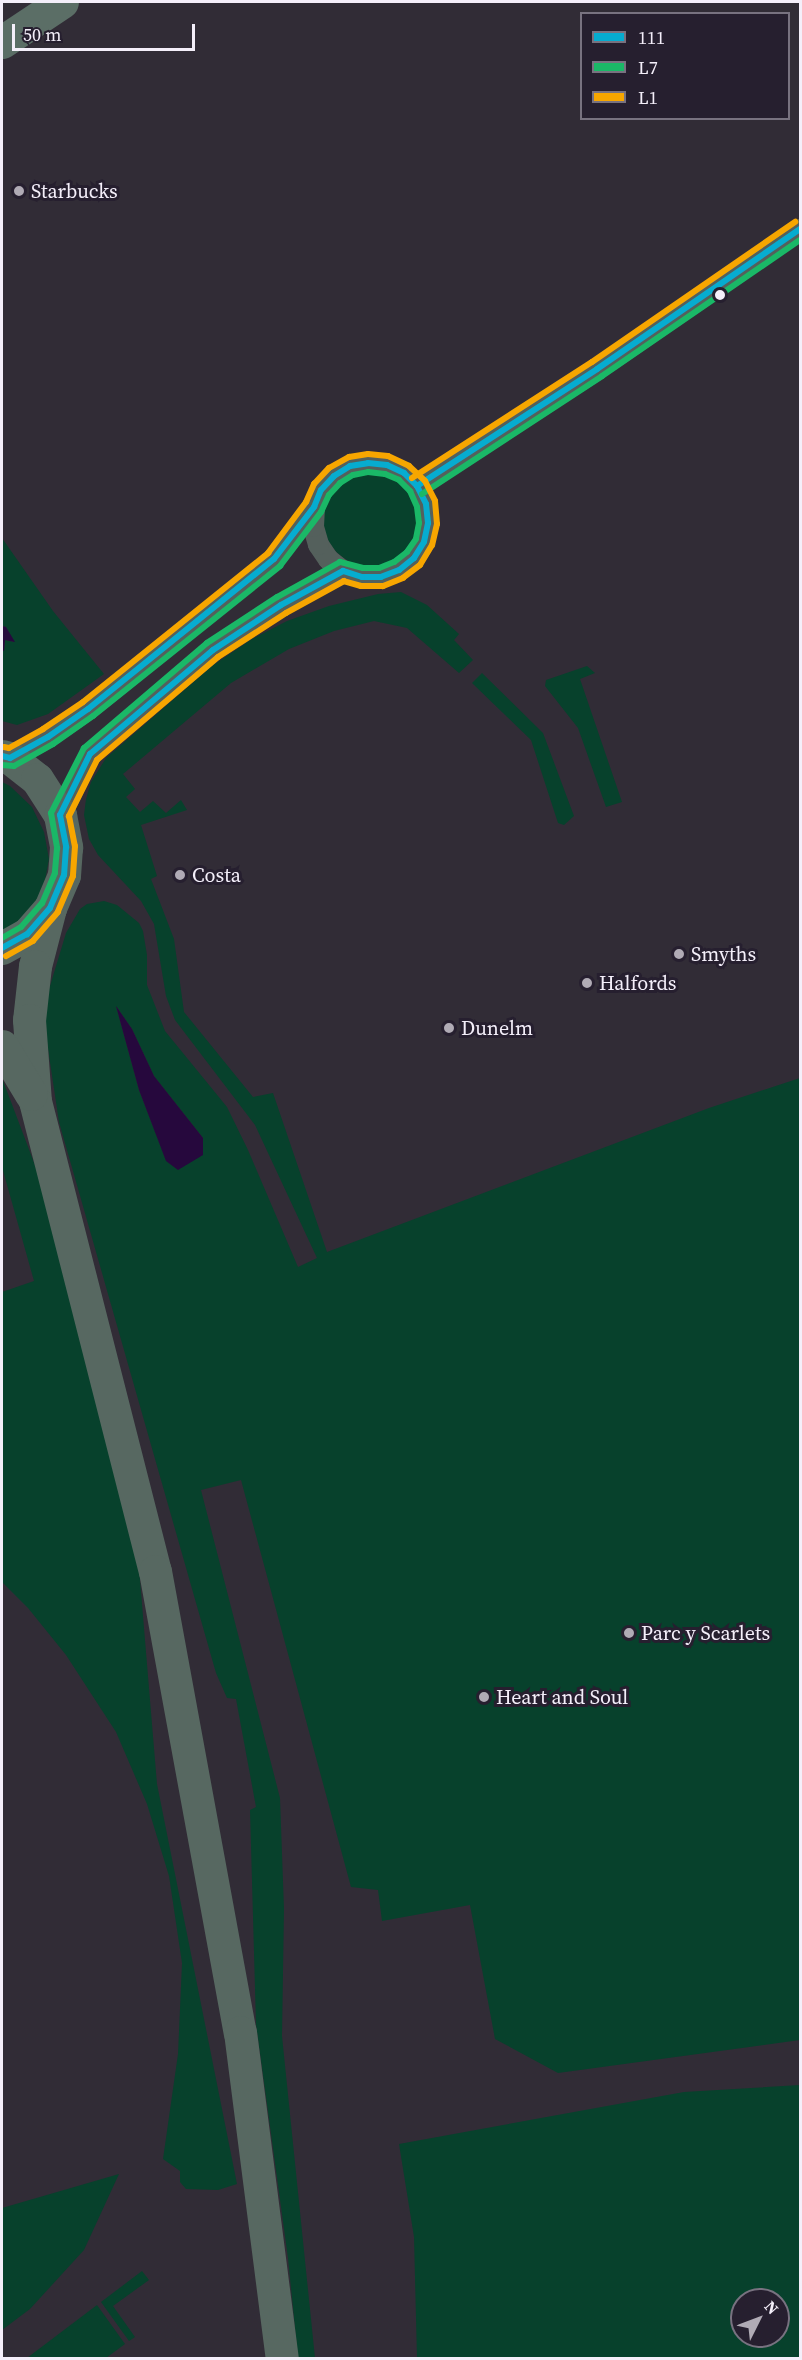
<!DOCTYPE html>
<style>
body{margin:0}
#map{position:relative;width:802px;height:2360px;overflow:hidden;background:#312c36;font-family:"Source Serif 4",serif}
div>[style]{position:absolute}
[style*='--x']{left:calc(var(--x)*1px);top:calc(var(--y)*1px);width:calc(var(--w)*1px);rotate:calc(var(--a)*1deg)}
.green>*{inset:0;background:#07412c}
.round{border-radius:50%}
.water>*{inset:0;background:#26083d}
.street>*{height:21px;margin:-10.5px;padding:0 10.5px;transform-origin:10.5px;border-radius:10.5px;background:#54605c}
.primary>*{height:33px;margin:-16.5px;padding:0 16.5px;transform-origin:16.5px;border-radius:16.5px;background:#576861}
.highway>*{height:33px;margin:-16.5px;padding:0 16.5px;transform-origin:16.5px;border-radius:16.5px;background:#5b6e66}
.bus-1>*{height:6px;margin:-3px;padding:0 3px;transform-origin:3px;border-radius:3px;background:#06acd0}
.bus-2>*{height:6px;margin:-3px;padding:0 3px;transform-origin:3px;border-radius:3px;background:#1ab867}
.bus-3>*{height:6px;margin:-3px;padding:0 3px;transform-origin:3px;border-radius:3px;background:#f7a600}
.dots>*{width:16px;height:16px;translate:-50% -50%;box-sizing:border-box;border:3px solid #261f2f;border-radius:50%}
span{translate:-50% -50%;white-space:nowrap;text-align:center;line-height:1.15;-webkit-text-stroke:6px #261f2f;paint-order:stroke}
.poi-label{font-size:20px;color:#f4effa}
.left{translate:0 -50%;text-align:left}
.frame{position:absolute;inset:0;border:3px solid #f4effa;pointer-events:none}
.legend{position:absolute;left:580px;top:12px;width:210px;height:108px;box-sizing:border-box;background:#261f2f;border:2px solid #787280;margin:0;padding:8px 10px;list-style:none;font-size:18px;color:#f4effa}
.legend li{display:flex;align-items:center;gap:12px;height:30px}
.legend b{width:30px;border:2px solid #787280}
.north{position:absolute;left:730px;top:2288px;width:60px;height:60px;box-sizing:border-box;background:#261f2f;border:2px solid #787280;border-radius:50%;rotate:48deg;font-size:16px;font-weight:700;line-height:24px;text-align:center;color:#f4effa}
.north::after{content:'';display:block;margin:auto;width:21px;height:27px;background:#b0abb5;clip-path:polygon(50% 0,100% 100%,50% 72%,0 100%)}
.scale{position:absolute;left:12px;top:24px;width:183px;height:27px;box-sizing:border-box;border:3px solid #f4effa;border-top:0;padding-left:8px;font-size:18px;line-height:21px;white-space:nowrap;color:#f4effa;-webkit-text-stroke:4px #261f2f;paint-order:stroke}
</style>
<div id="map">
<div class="green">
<div class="round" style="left:323px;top:472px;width:94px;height:94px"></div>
<div style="clip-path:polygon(2px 538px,53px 611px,104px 674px,48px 714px,17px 725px,2px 721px,2px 650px,4px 650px,5px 640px,14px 642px,6px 627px,2px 626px)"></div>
<div style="clip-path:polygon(evenodd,401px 592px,427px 605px,459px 634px,454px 640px,473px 660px,459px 673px,407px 628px,374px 621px,334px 631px,289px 649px,231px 683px,123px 774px,135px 789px,126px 797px,140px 812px,153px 801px,166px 813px,181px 800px,187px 810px,141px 825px,157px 876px,151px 879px,174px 939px,184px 1012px,253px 1097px,273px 1093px,327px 1252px,709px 1108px,800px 1078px,800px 2040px,558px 2073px,495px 2039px,470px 1905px,382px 1921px,378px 1890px,351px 1887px,241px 1480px,201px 1490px,280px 1798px,284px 1909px,282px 2036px,315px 2358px,298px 2358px,288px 2258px,256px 2024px,250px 1810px,256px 1807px,236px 1699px,227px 1698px,216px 1673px,59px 1122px,45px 1029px,47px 996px,66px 933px,80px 909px,87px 904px,104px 901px,117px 905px,139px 923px,143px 931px,147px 955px,147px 985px,165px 1031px,227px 1107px,248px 1150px,298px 1267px,317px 1258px,255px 1125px,175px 1020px,166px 996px,154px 924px,141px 901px,98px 855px,89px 839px,84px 815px,86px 799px,91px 782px,106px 758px,212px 666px,252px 639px,287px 621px,329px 606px,378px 594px,401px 592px,116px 1006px,132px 1029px,154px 1076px,203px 1138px,166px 1160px,139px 1090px,116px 1006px)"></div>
<div style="clip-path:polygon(587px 666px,595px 673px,580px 679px,622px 802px,606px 807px,578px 728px,545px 686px,546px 680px)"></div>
<div style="clip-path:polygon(482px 673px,543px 733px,574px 816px,564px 825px,558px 823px,531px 740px,472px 683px)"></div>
<div style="clip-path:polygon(2px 782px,10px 786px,32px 807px,44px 832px,49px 859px,44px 886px,32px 911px,2px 935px)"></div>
<div style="clip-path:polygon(2px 1078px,47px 1197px,139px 1568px,157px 1784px,237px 2184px,218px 2190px,186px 2189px,180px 2182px,180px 2171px,163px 2159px,178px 2054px,182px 1963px,169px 1876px,147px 1804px,116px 1732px,66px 1655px,28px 1608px,2px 1582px,2px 1292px,34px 1281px,2px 1167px)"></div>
<div style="clip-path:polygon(evenodd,800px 2085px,800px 2358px,417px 2358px,414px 2237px,399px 2144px,684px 2092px,800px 2085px,742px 2300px,778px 2300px,778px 2336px,742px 2336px,742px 2300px)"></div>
<div style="clip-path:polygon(119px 2174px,84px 2250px,30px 2309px,2px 2330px,2px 2208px)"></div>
<div style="clip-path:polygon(142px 2271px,149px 2280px,113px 2306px,135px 2337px,129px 2341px,101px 2302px)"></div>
<div style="clip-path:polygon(97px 2305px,125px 2344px,106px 2358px,27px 2358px)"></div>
</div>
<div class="water">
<div style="clip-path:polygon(2px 626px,6px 627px,15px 642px,5px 640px,4px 651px,2px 650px)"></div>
<div style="clip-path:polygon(116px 1006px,132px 1029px,154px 1076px,203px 1138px,203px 1155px,178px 1170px,166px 1161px,139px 1090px)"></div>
</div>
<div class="street">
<div style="--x:417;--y:486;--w:215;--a:-33"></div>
<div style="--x:597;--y:369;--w:247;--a:-34.6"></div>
<div style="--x:10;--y:758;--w:43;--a:-28.9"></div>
<div style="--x:48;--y:737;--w:49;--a:-35"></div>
<div style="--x:88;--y:709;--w:239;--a:-38.9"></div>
<div style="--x:274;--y:559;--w:66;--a:-52.4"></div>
<div style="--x:314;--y:507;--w:18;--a:-68"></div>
<div style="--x:321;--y:490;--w:19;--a:-47"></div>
<div style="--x:334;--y:476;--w:19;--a:-32"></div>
<div style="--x:350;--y:466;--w:18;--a:-9"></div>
<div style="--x:368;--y:463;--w:19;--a:6"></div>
<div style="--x:387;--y:465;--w:19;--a:25"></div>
<div style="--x:404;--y:473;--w:18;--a:45"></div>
<div style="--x:417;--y:486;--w:20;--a:63"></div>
<div style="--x:426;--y:504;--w:19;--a:84"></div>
<div style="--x:428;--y:523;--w:19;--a:102"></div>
<div style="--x:424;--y:542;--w:19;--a:122"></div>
<div style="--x:414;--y:558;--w:19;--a:141"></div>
<div style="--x:399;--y:570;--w:19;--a:159"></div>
<div style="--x:381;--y:577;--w:19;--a:180"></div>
<div style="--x:362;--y:577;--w:20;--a:-162"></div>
<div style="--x:343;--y:571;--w:19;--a:-141"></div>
<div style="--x:328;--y:559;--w:18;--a:-124"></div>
<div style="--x:318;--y:544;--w:19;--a:-106"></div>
<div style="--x:313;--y:526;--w:19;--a:-87"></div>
<div style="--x:60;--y:815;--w:68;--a:-63.8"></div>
<div style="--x:90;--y:754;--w:31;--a:-40"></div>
<div style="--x:114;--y:734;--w:130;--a:-40.3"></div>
<div style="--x:213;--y:650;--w:82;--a:-33.5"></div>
<div style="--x:281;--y:605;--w:71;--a:-28.7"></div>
</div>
<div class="primary">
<div style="--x:2;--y:756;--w:8;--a:14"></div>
<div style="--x:10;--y:758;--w:34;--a:38"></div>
<div style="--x:37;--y:779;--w:43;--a:57.4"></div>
<div style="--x:60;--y:815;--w:33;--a:79"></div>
<div style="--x:66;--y:847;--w:28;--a:94"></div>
<div style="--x:64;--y:875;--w:36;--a:113"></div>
<div style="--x:50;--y:908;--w:35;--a:131"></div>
<div style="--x:27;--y:934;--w:29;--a:151"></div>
<div style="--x:50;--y:908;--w:60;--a:104.5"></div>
<div style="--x:35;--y:966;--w:54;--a:96.3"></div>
<div style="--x:29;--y:1020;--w:81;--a:85.8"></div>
<div style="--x:35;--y:1101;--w:485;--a:75.7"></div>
<div style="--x:155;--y:1571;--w:469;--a:79.6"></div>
<div style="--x:240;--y:2032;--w:329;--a:82.7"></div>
<div style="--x:2;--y:1046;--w:56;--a:58.9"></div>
</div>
<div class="highway">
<div style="--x:2;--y:42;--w:72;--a:-33.7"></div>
</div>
<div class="bus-1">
<div style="--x:417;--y:486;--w:215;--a:-33"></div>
<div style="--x:597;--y:369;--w:247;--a:-34.6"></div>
<div style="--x:2;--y:756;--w:8;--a:14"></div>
<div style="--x:10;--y:758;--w:43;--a:-28.9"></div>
<div style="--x:48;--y:737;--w:49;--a:-35"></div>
<div style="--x:88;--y:709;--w:239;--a:-38.9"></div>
<div style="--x:274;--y:559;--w:66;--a:-52.4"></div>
<div style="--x:314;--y:507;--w:18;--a:-68"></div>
<div style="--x:321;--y:490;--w:19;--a:-47"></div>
<div style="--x:334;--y:476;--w:19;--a:-32"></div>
<div style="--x:350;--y:466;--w:18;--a:-9"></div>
<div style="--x:368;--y:463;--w:19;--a:6"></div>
<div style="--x:387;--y:465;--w:19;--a:25"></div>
<div style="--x:404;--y:473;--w:18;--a:45"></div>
<div style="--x:417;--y:486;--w:20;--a:63"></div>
<div style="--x:426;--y:504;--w:19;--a:84"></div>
<div style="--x:428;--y:523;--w:19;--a:102"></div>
<div style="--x:424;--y:542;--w:19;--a:122"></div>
<div style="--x:414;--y:558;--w:19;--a:141"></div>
<div style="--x:399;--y:570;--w:19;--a:159"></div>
<div style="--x:381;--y:577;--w:19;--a:180"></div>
<div style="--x:362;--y:577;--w:20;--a:-162"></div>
<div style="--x:343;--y:571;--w:71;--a:151.3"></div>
<div style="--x:281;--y:605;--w:82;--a:146.5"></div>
<div style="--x:213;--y:650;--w:161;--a:139.8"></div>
<div style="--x:90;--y:754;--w:68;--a:116.2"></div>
<div style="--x:60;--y:815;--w:33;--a:79"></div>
<div style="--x:66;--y:847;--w:28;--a:94"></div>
<div style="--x:64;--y:875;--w:36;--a:113"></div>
<div style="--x:50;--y:908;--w:35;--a:131"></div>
<div style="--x:27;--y:934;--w:29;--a:151"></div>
</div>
<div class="bus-2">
<div style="--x:422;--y:494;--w:215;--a:-33.2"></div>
<div style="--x:602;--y:376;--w:240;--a:-34.5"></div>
<div style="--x:2;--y:765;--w:12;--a:5"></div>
<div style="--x:14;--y:766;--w:45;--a:-29.4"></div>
<div style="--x:53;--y:744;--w:49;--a:-35"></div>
<div style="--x:93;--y:716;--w:240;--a:-38.7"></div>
<div style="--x:280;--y:566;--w:68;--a:-52.8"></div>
<div style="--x:321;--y:512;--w:19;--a:-65"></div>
<div style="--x:329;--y:495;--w:16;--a:-47"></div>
<div style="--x:340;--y:483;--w:15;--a:-32"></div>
<div style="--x:353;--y:475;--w:15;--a:-11"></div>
<div style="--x:368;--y:472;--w:17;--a:7"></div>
<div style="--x:385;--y:474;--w:15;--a:23"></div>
<div style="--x:399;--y:480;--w:16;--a:45"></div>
<div style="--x:410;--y:491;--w:17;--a:66"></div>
<div style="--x:417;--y:507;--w:16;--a:83"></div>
<div style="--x:419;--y:523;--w:16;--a:101"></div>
<div style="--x:416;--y:539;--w:16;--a:125"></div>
<div style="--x:407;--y:552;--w:16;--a:142"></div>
<div style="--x:394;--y:562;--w:16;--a:158"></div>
<div style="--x:379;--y:568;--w:16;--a:180"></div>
<div style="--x:363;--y:568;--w:24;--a:-165"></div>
<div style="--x:340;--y:562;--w:72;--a:150.9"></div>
<div style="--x:277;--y:597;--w:84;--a:146.7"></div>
<div style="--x:207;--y:643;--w:162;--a:139.5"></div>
<div style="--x:84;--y:748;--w:73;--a:116.9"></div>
<div style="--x:51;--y:813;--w:36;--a:80"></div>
<div style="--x:57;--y:848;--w:25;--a:95"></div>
<div style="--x:55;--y:873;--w:33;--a:113"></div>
<div style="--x:42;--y:903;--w:32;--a:131"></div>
<div style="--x:21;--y:927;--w:22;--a:150"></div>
</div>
<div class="bus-3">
<div style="--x:412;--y:478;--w:214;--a:-32.8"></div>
<div style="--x:592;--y:362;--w:247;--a:-34.6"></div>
<div style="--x:4;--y:747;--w:5;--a:11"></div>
<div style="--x:9;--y:748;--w:39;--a:-29"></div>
<div style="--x:43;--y:729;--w:48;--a:-34"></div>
<div style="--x:83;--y:702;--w:238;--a:-38.8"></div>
<div style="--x:268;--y:553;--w:64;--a:-53.3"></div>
<div style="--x:306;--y:502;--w:20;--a:-66"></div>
<div style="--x:314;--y:484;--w:22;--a:-47"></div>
<div style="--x:329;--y:468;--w:23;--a:-29"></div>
<div style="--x:349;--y:457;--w:19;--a:-9"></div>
<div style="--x:368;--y:454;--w:20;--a:6"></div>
<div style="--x:388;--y:456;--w:23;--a:25"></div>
<div style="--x:409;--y:466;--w:22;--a:43"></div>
<div style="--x:425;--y:481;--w:22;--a:63"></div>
<div style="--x:435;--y:501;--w:23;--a:85"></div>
<div style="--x:437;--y:524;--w:22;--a:103"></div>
<div style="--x:432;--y:545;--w:23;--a:121"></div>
<div style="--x:420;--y:565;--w:21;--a:143"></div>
<div style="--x:403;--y:578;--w:22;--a:158"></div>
<div style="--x:383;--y:586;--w:22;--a:180"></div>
<div style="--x:361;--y:586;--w:18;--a:-164"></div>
<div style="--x:344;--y:581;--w:66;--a:151.1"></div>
<div style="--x:286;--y:613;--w:81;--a:147.1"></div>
<div style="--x:218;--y:657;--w:159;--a:139.6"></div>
<div style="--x:97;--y:760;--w:63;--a:116.6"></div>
<div style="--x:69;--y:816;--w:31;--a:79"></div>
<div style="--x:75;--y:846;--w:30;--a:94"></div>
<div style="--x:73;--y:876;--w:39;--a:113"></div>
<div style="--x:58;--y:912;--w:38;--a:131"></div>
<div style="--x:33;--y:941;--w:31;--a:151"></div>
</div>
<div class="dots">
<div style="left:19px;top:191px;background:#b0abb5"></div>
<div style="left:720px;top:295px;background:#f4effa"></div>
<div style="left:180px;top:875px;background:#b0abb5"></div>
<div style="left:679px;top:954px;background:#b0abb5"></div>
<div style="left:587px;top:983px;background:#b0abb5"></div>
<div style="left:449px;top:1028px;background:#b0abb5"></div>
<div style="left:629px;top:1633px;background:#b0abb5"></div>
<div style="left:484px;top:1697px;background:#b0abb5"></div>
</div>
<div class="poi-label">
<span class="left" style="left:31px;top:191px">Starbucks</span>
<span class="left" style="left:192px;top:875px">Costa</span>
<span class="left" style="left:691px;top:954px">Smyths</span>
<span class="left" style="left:599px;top:983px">Halfords</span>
<span class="left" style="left:461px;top:1028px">Dunelm</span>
<span class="left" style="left:641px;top:1633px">Parc y Scarlets</span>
<span class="left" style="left:496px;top:1697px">Heart and Soul</span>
</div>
<div class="frame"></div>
<ul class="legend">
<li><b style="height:8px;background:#06acd0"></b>111</li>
<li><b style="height:8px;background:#1ab867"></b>L7</li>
<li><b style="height:8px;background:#f7a600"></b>L1</li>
</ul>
<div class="north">N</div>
<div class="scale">50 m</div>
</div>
